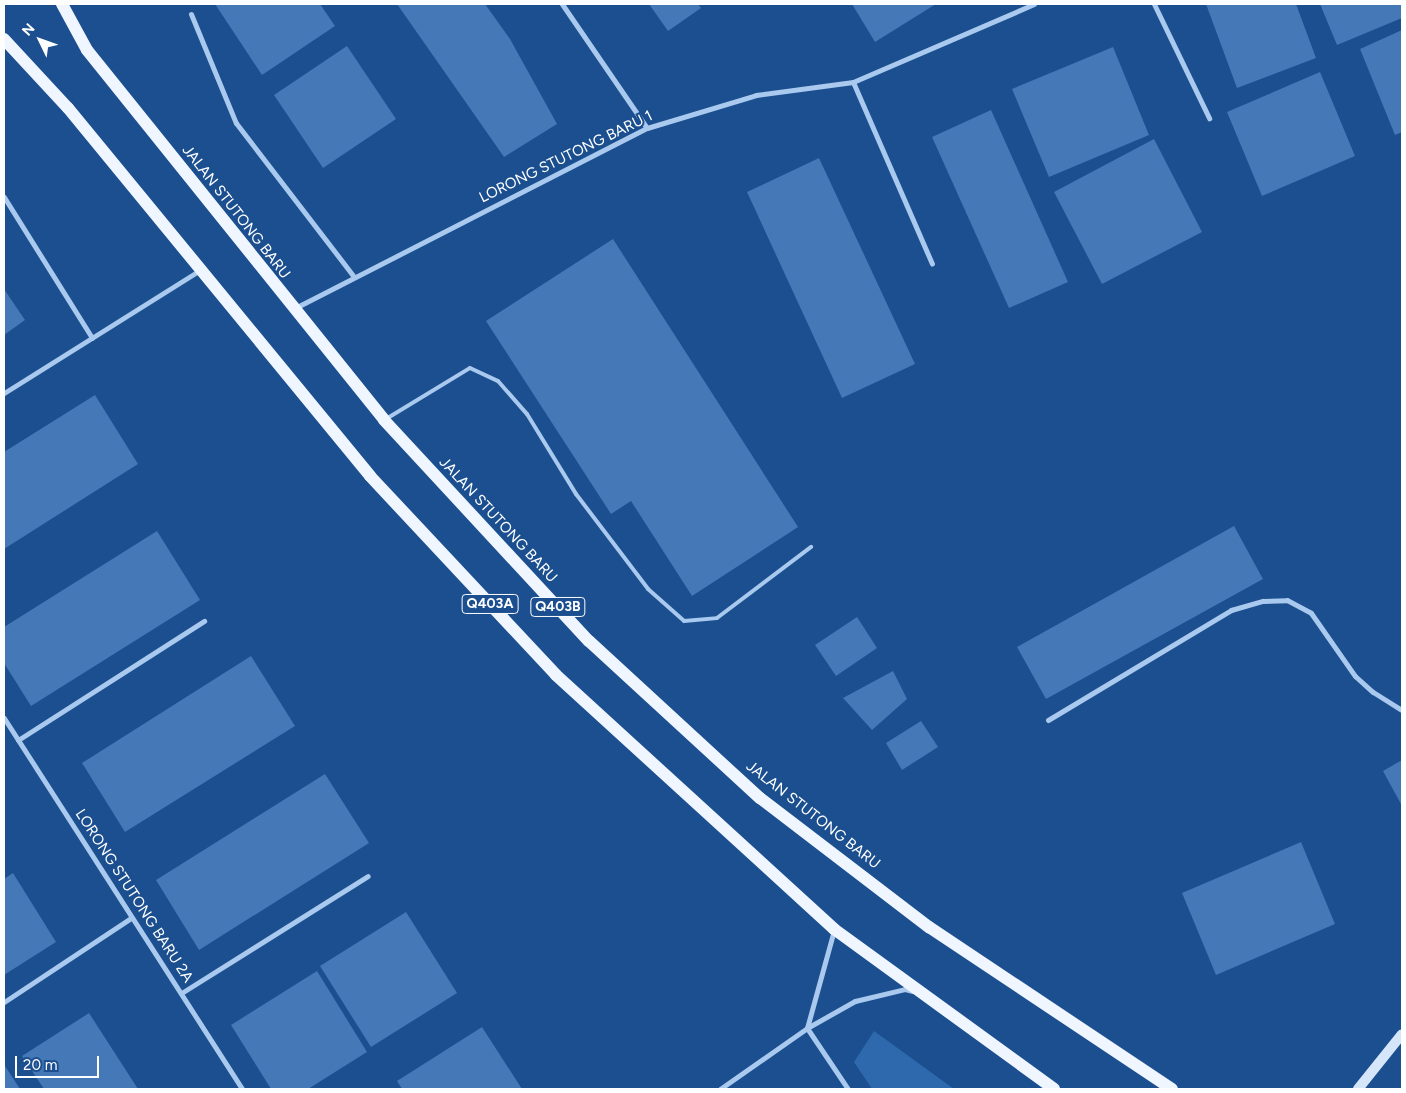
<!DOCTYPE html>
<style>
body{margin:0}
#map{position:relative;width:1406px;height:1093px;overflow:hidden;background:#1b4f8f;font-family:Figtree,sans-serif}
div>[style]{position:absolute}
[style*='--x']{left:calc(var(--x)*1px);top:calc(var(--y)*1px);width:calc(var(--w)*1px);rotate:calc(var(--a)*1deg)}
.green>*{inset:0;background:#2e69ad}
.building>*{inset:0;background:#4478b7}
.lane>*{height:4px;margin:-2px;padding:0 2px;transform-origin:2px;border-radius:2px;background:#a9c9ee}
.street>*{height:5px;margin:-2.5px;padding:0 2.5px;transform-origin:2.5px;border-radius:2.5px;background:#a9c9ee}
.secondary>*{height:10px;margin:-5px;padding:0 5px;transform-origin:5px;border-radius:5px;background:#d6e6fa}
.primary>*{height:12px;margin:-6px;padding:0 6px;transform-origin:6px;border-radius:6px;background:#f0f6ff}
span{translate:-50% -50%;white-space:nowrap;text-align:center;line-height:1.15;-webkit-text-stroke:4px #1b4f8f;paint-order:stroke}
.shield-label span{padding:1px 4px;background:#1b4f8f;border:1px solid;border-radius:4px;-webkit-text-stroke-width:0}
.shield-label{font-size:14px;color:#fff;font-weight:700}
.street-label{font-size:15px;color:#fff}
.frame{position:absolute;inset:0;border:5px solid #fff;pointer-events:none}
.north{position:absolute;left:15px;top:15px;width:50px;height:50px;-webkit-text-stroke:4px #1b4f8f;paint-order:stroke;rotate:312deg;font-size:14px;font-weight:700;line-height:20px;text-align:center;color:#fff}
.north::after{content:'';display:block;margin:auto;width:18px;height:22px;background:#fff;clip-path:polygon(50% 0,100% 100%,50% 72%,0 100%)}
.scale{position:absolute;left:15px;top:1056px;width:84px;height:22px;box-sizing:border-box;border:2px solid #fff;border-top:0;padding-left:6px;font-size:15px;line-height:18px;white-space:nowrap;color:#fff;-webkit-text-stroke:4px #1b4f8f;paint-order:stroke}
</style>
<div id="map">
<div class="green">
<div style="clip-path:polygon(874px 1031px,954px 1089px,872px 1089px,854px 1062px)"></div>
</div>
<div class="building">
<div style="clip-path:polygon(215px 4px,320px 4px,335px 26px,262px 75px)"></div>
<div style="clip-path:polygon(397px 4px,485px 4px,510px 39px,557px 124px,504px 157px)"></div>
<div style="clip-path:polygon(649px 4px,698px 4px,701px 8px,668px 31px)"></div>
<div style="clip-path:polygon(852px 4px,936px 4px,875px 42px)"></div>
<div style="clip-path:polygon(1206px 4px,1296px 4px,1316px 58px,1237px 88px)"></div>
<div style="clip-path:polygon(1320px 4px,1402px 4px,1402px 18px,1337px 45px)"></div>
<div style="clip-path:polygon(1402px 30px,1402px 132px,1395px 135px,1360px 49px)"></div>
<div style="clip-path:polygon(347px 46px,396px 119px,323px 168px,274px 95px)"></div>
<div style="clip-path:polygon(1113px 47px,1149px 135px,1049px 177px,1012px 89px)"></div>
<div style="clip-path:polygon(1320px 72px,1355px 156px,1262px 196px,1227px 112px)"></div>
<div style="clip-path:polygon(991px 110px,1068px 282px,1009px 308px,932px 137px)"></div>
<div style="clip-path:polygon(1154px 139px,1202px 232px,1102px 284px,1054px 192px)"></div>
<div style="clip-path:polygon(819px 158px,915px 364px,842px 398px,747px 192px)"></div>
<div style="clip-path:polygon(613px 239px,798px 527px,692px 596px,631px 501px,611px 514px,486px 321px)"></div>
<div style="clip-path:polygon(4px 289px,25px 320px,4px 335px)"></div>
<div style="clip-path:polygon(95px 395px,138px 464px,4px 549px,4px 452px)"></div>
<div style="clip-path:polygon(1234px 526px,1263px 579px,1046px 699px,1017px 647px)"></div>
<div style="clip-path:polygon(157px 531px,200px 600px,31px 706px,4px 663px,4px 627px)"></div>
<div style="clip-path:polygon(857px 617px,877px 648px,836px 676px,815px 645px)"></div>
<div style="clip-path:polygon(251px 656px,295px 726px,125px 832px,82px 763px)"></div>
<div style="clip-path:polygon(893px 671px,907px 699px,872px 730px,843px 698px)"></div>
<div style="clip-path:polygon(921px 721px,938px 747px,902px 770px,886px 743px)"></div>
<div style="clip-path:polygon(1402px 760px,1402px 806px,1383px 771px)"></div>
<div style="clip-path:polygon(325px 774px,369px 843px,199px 950px,156px 880px)"></div>
<div style="clip-path:polygon(1301px 842px,1335px 924px,1216px 975px,1182px 893px)"></div>
<div style="clip-path:polygon(13px 873px,56px 942px,4px 975px,4px 879px)"></div>
<div style="clip-path:polygon(406px 912px,457px 993px,371px 1047px,320px 966px)"></div>
<div style="clip-path:polygon(317px 971px,367px 1052px,308px 1089px,271px 1089px,231px 1025px)"></div>
<div style="clip-path:polygon(89px 1013px,138px 1089px,44px 1089px,22px 1056px)"></div>
<div style="clip-path:polygon(482px 1027px,522px 1089px,402px 1089px,397px 1081px)"></div>
<div style="clip-path:polygon(5px 1066px,20px 1089px,4px 1089px)"></div>
</div>
<div class="lane">
<div style="--x:386;--y:419;--w:98;--a:-31.3"></div>
<div style="--x:470;--y:368;--w:31;--a:25"></div>
<div style="--x:498;--y:381;--w:44;--a:48.7"></div>
<div style="--x:527;--y:414;--w:94;--a:58.5"></div>
<div style="--x:576;--y:494;--w:119;--a:52.8"></div>
<div style="--x:648;--y:589;--w:48;--a:41.6"></div>
<div style="--x:684;--y:621;--w:33;--a:-5"></div>
<div style="--x:717;--y:618;--w:118;--a:-37.1"></div>
</div>
<div class="street">
<div style="--x:562;--y:4;--w:150;--a:55.6"></div>
<div style="--x:1154;--y:4;--w:127;--a:64.2"></div>
<div style="--x:191;--y:14;--w:118;--a:67.6"></div>
<div style="--x:236;--y:123;--w:194;--a:52.5"></div>
<div style="--x:853;--y:82;--w:198;--a:66.5"></div>
<div style="--x:4;--y:197;--w:166;--a:58"></div>
<div style="--x:295;--y:308;--w:395;--a:-27.1"></div>
<div style="--x:647;--y:128;--w:114;--a:-16.8"></div>
<div style="--x:756;--y:95;--w:98;--a:-7.6"></div>
<div style="--x:853;--y:82;--w:197;--a:-23.3"></div>
<div style="--x:4;--y:393;--w:231;--a:-32.1"></div>
<div style="--x:4;--y:718;--w:441;--a:57.3"></div>
<div style="--x:1048;--y:720;--w:214;--a:-31"></div>
<div style="--x:1231;--y:610;--w:33;--a:-16"></div>
<div style="--x:1263;--y:601;--w:24;--a:-2"></div>
<div style="--x:1287;--y:600;--w:27;--a:28"></div>
<div style="--x:1311;--y:613;--w:77;--a:55.1"></div>
<div style="--x:1355;--y:676;--w:24;--a:42"></div>
<div style="--x:1373;--y:692;--w:34;--a:32"></div>
<div style="--x:18;--y:740;--w:221;--a:-32.6"></div>
<div style="--x:183;--y:992;--w:218;--a:-32.1"></div>
<div style="--x:4;--y:1002;--w:152;--a:-33.5"></div>
<div style="--x:807;--y:1028;--w:102;--a:-74.6"></div>
<div style="--x:807;--y:1028;--w:73;--a:56.1"></div>
<div style="--x:720;--y:1089;--w:106;--a:-35"></div>
<div style="--x:807;--y:1028;--w:55;--a:-29.4"></div>
<div style="--x:855;--y:1001;--w:51;--a:-13.5"></div>
<div style="--x:905;--y:989;--w:7;--a:16"></div>
</div>
<div class="secondary">
<div style="--x:1358;--y:1089;--w:70;--a:-51.3"></div>
</div>
<div class="primary">
<div style="--x:62;--y:4;--w:52;--a:61.5"></div>
<div style="--x:87;--y:50;--w:474;--a:51.2"></div>
<div style="--x:384;--y:420;--w:301;--a:47.2"></div>
<div style="--x:589;--y:641;--w:232;--a:42.6"></div>
<div style="--x:760;--y:798;--w:213;--a:37.4"></div>
<div style="--x:929;--y:927;--w:292;--a:33.7"></div>
<div style="--x:4;--y:39;--w:94;--a:47.2"></div>
<div style="--x:68;--y:108;--w:476;--a:50.6"></div>
<div style="--x:370;--y:476;--w:272;--a:46.9"></div>
<div style="--x:556;--y:675;--w:377;--a:42.4"></div>
<div style="--x:834;--y:929;--w:272;--a:36"></div>
</div>
<div class="shield-label">
<span style="left:490px;top:604px">Q403A</span>
<span style="left:558px;top:607px">Q403B</span>
</div>
<div class="street-label">
<span style="left:566px;top:157px;rotate:-26deg">LORONG STUTONG BARU 1</span>
<span style="left:236px;top:212px;rotate:52deg">JALAN STUTONG BARU</span>
<span style="left:498px;top:520px;rotate:47deg">JALAN STUTONG BARU</span>
<span style="left:813px;top:815px;rotate:38deg">JALAN STUTONG BARU</span>
<span style="left:134px;top:896px;rotate:57deg">LORONG STUTONG BARU 2A</span>
</div>
<div class="frame"></div>
<div class="north">N</div>
<div class="scale">20 m</div>
</div>
